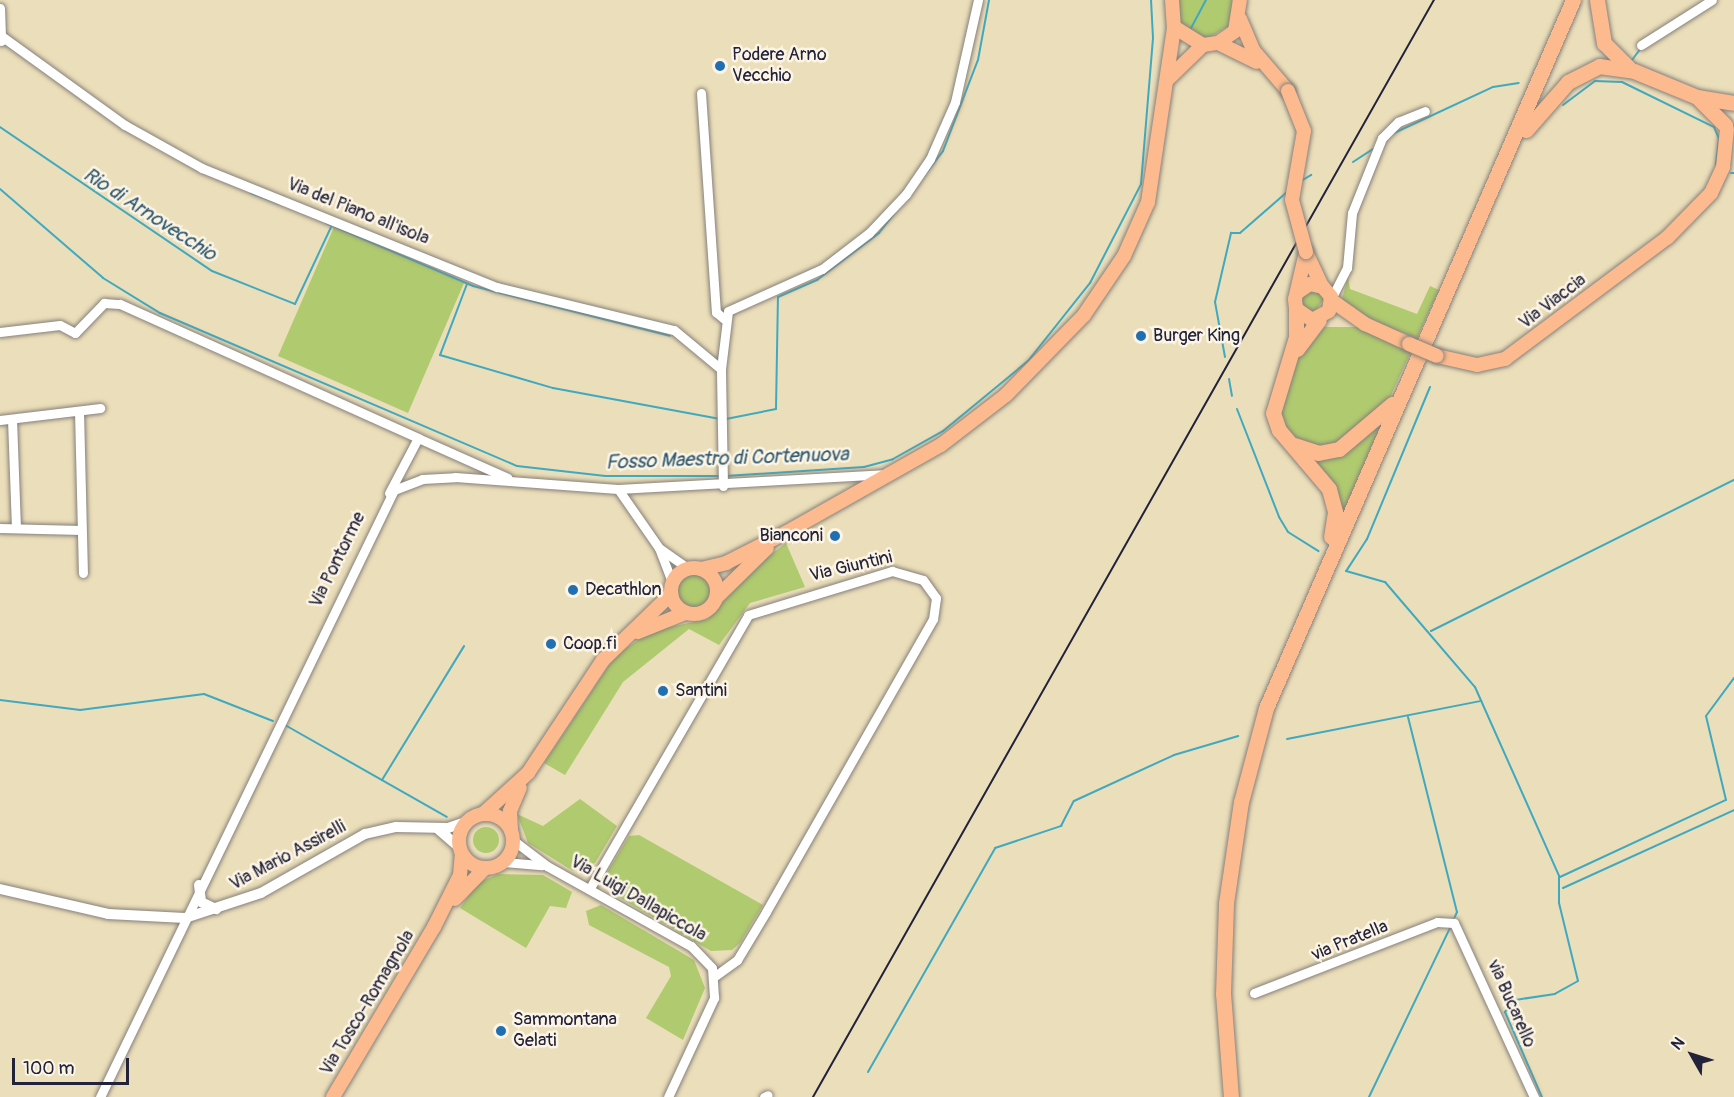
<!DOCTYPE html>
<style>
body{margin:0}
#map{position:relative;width:1734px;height:1097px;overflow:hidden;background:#ebdeba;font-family:Pangolin,sans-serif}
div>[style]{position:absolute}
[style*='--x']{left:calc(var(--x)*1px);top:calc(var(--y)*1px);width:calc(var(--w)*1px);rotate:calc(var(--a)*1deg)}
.green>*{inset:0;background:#b0ca6f}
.round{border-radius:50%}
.stream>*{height:2px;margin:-1px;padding:0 1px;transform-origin:1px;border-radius:1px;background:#3fa9bf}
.roads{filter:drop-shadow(0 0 2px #86807a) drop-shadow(0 0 2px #86807a)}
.minor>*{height:9px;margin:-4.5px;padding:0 4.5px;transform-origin:4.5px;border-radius:4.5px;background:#fff}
.tertiary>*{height:10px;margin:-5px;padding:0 5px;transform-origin:5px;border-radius:5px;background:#fff}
.primary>*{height:14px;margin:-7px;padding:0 7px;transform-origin:7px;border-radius:7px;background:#fcba8e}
.primary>.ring{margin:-7px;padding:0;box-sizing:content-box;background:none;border:14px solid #fcba8e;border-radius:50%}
.trunk>*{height:15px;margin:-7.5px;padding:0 7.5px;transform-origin:7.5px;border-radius:7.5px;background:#fcba8e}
.rail>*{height:2px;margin:-1px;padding:0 1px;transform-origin:1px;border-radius:1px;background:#22223b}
.bridges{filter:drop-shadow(0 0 2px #86807a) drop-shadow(0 0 2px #86807a)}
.primary-bridge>*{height:14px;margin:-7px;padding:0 7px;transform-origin:7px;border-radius:7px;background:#fcba8e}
.dots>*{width:16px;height:16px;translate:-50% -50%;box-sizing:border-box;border:3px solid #fcf5e5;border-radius:50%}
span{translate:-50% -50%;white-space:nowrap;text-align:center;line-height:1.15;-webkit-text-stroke:5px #fcf5e5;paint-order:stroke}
.poi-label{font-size:18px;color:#22223b}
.left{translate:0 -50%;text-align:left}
.right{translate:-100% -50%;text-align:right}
.street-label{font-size:18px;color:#22223b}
.water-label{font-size:20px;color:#2e5870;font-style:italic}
.north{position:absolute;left:1662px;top:1025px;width:60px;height:60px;-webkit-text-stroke:4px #fcf5e5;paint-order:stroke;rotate:309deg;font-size:16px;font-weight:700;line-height:24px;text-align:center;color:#22223b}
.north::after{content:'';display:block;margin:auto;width:21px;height:27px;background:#22223b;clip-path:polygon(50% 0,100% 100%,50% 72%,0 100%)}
.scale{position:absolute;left:12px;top:1058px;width:117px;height:27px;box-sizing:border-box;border:3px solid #22223b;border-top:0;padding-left:8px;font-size:18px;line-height:21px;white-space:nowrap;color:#22223b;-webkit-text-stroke:4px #fcf5e5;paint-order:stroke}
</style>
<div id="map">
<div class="green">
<div style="clip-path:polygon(1178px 0,1232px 0,1230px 25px,1205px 40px,1179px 23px)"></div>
<div style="clip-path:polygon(334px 227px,464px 283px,408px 413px,278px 356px)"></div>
<div style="clip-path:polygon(1348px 277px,1350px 289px,1417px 314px,1430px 286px,1439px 290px,1387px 404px,1335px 448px,1301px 446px,1282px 424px,1279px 399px,1297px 355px,1320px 327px,1356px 327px,1409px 350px,1415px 337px,1353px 314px,1342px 299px)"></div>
<div style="clip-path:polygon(1307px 291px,1318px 291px,1324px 299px,1314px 313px,1304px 310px,1300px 299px)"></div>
<div style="clip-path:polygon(1381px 422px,1382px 423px,1340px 521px,1309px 458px,1348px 449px)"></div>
<div style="clip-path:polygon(786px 543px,805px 587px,750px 603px,719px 645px,689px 629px,623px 682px,565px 775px,544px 763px,615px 656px,651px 631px,708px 619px,737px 580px)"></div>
<div class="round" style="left:678px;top:575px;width:32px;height:32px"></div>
<div style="clip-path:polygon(580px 799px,617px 826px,595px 863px,573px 871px,528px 843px,517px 814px,543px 826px)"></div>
<div class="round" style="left:473px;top:827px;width:26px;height:26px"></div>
<div style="clip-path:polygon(639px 835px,763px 905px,740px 943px,732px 950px,711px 951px,615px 895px,608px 885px,608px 871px,629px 836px)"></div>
<div style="clip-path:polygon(498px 874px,543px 875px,572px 892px,566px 908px,550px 906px,526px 948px,460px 908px,478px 883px)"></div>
<div style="clip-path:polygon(601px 905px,694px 960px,705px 988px,683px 1040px,646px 1018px,671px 976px,669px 967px,589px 925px,586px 911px)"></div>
</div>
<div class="stream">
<div style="--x:1190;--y:30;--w:34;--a:-62"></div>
<div style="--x:1632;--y:60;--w:15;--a:-53"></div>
<div style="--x:1563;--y:105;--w:40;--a:-37"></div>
<div style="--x:1595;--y:81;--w:27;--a:2"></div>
<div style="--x:1622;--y:82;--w:102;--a:26.1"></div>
<div style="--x:1714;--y:127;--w:13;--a:67"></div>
<div style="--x:1719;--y:139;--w:25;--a:97"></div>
<div style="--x:0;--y:127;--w:256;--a:34.2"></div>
<div style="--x:212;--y:271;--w:89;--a:21.7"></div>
<div style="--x:295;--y:304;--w:87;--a:-64.9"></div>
<div style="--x:1392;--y:134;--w:111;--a:-25"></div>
<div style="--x:1493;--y:87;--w:26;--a:-9"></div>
<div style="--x:1353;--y:162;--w:24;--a:-33"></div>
<div style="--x:1731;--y:173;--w:3;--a:0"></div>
<div style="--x:1301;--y:181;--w:12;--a:-31"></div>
<div style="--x:0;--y:189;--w:136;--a:40.8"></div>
<div style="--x:103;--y:278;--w:67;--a:31.6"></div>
<div style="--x:160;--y:313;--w:388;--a:23.2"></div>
<div style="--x:517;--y:466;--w:89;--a:6.5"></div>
<div style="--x:605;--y:476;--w:115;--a:0"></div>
<div style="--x:251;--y:193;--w:30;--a:21"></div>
<div style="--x:326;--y:223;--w:160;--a:23.2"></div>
<div style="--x:473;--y:286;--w:203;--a:14.2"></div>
<div style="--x:467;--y:284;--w:76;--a:110.8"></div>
<div style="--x:440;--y:355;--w:118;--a:16.3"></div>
<div style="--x:553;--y:388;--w:170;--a:10.5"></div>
<div style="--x:1225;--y:357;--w:56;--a:-100.3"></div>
<div style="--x:1215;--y:302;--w:71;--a:-76.9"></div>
<div style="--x:1231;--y:233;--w:9;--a:0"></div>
<div style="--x:1240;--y:233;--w:62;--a:-41.1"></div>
<div style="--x:1229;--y:379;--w:17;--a:80"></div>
<div style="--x:1430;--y:387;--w:165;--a:112.5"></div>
<div style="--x:1367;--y:539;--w:38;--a:123"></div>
<div style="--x:1346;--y:571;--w:41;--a:15.8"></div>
<div style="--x:1385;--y:582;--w:138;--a:49.4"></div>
<div style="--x:1475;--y:687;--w:207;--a:66"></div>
<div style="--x:1559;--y:876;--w:27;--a:90"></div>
<div style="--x:1559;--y:903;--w:80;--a:76.3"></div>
<div style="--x:1578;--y:981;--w:26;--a:151"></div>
<div style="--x:1555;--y:994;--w:40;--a:171.5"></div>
<div style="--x:1515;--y:1000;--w:16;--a:130"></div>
<div style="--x:1505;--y:1012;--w:93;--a:66.5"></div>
<div style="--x:1237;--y:409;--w:116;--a:68.7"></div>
<div style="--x:1279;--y:517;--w:17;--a:59"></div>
<div style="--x:1288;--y:532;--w:36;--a:32"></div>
<div style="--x:726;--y:419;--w:51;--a:-11.3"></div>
<div style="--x:776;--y:409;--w:112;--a:-89"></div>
<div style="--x:778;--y:297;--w:43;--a:-23.6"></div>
<div style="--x:817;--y:280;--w:78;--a:-37.2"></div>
<div style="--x:879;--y:233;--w:104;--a:-52"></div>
<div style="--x:943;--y:151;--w:97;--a:-69"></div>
<div style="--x:978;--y:60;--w:61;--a:-79.6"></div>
<div style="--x:726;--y:476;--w:138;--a:-3.7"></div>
<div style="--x:864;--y:467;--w:30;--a:-15"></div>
<div style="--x:893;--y:459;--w:57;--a:-29.2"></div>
<div style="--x:943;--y:431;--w:110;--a:-39.5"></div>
<div style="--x:1028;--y:361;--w:100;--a:-51.5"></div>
<div style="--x:1090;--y:283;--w:111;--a:-62.7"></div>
<div style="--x:1141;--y:184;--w:146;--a:-85.3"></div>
<div style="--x:1153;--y:38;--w:38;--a:-93"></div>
<div style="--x:1431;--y:631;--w:339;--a:-26.5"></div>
<div style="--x:0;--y:700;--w:81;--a:7.1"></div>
<div style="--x:80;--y:710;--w:125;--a:-7.4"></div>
<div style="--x:204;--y:694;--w:74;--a:21.4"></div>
<div style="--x:1408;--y:717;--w:201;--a:75.9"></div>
<div style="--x:1457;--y:912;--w:10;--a:114"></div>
<div style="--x:285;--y:725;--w:186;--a:29.6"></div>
<div style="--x:1287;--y:739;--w:198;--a:-11.1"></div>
<div style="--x:382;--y:780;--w:157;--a:-58.5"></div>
<div style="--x:1560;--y:877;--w:183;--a:-24.9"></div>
<div style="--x:1726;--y:800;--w:86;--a:-103.4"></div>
<div style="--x:1706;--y:716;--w:47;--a:-53.6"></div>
<div style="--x:1563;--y:888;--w:188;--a:-24.5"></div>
<div style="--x:868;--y:1072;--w:257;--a:-60.4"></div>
<div style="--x:995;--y:848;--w:70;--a:-18.4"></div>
<div style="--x:1061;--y:826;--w:28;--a:-63"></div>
<div style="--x:1074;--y:801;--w:110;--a:-24.7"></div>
<div style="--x:1174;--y:755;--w:67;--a:-16.5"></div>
<div style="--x:1369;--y:1097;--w:190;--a:-64.4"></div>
</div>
<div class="roads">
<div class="minor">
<div style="--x:0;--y:8;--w:33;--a:88"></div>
<div style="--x:0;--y:35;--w:154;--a:35.8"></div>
<div style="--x:125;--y:125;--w:88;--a:29.2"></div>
<div style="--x:202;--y:168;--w:318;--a:22"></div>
<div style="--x:497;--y:287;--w:182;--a:13.7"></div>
<div style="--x:674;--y:330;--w:61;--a:39.7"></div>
<div style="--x:1641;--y:45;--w:84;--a:-32.4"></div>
<div style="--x:701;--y:93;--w:220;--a:86.1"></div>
<div style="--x:716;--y:312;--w:11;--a:41"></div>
<div style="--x:1331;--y:299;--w:35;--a:-63"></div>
<div style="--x:1347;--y:268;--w:55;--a:-84.8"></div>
<div style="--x:1352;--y:213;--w:81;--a:-68.2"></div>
<div style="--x:1382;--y:138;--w:23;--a:-45"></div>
<div style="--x:1398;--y:122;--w:29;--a:-22"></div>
<div style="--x:0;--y:332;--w:60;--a:-6.7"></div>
<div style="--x:60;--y:325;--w:17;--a:28"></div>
<div style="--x:75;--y:333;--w:42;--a:-46"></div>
<div style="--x:104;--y:303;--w:16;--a:4"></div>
<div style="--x:120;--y:304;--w:327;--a:24.2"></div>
<div style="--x:79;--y:411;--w:162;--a:88.6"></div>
<div style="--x:12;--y:419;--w:109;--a:87.9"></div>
<div style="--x:0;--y:420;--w:101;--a:-6.8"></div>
<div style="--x:723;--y:486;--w:117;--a:-91"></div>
<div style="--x:721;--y:369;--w:58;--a:-83.1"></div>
<div style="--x:728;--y:311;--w:103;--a:-24.1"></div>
<div style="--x:822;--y:269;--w:59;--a:-37.5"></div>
<div style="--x:869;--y:233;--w:54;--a:-46.5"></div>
<div style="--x:906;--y:194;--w:42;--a:-55.6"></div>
<div style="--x:930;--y:159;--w:62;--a:-66.3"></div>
<div style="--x:955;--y:102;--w:105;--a:-77.3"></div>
<div style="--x:618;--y:489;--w:72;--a:55.2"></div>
<div style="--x:659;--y:548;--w:36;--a:69"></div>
<div style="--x:389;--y:493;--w:62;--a:-62.2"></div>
<div style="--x:418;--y:438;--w:98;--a:24"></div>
<div style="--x:0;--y:528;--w:81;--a:1.4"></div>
<div style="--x:659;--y:548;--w:35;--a:35"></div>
<div style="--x:513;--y:840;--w:43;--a:37.4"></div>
<div style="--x:547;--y:866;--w:165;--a:29.1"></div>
<div style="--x:691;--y:946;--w:30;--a:46"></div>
<div style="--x:712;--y:968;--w:30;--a:86"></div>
<div style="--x:714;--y:998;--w:109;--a:114.9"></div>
<div style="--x:504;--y:862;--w:38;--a:5"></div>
<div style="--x:590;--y:888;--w:315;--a:-59.9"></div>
<div style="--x:748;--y:615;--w:151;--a:-17"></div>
<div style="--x:892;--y:571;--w:32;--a:16"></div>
<div style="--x:923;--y:580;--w:22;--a:54"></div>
<div style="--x:936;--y:598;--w:21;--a:98"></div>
<div style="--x:933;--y:619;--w:337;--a:119.7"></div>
<div style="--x:766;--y:912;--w:56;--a:121.1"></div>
<div style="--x:737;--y:960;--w:27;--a:144"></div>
<div style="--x:1254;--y:993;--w:196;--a:-21.2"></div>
<div style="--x:1437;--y:922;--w:17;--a:3"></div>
<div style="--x:1454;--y:923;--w:192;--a:65.3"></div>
<div style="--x:100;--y:1097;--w:674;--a:-64.16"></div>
<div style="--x:394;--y:490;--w:30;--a:-21"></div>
<div style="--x:422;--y:479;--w:33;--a:-3"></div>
<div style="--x:455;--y:477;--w:163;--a:4.2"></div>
<div style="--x:618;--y:489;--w:266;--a:-3.2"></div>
<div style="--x:764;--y:1097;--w:4;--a:-27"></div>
</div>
<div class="tertiary">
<div style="--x:438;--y:829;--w:29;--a:41"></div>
<div style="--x:199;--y:885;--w:17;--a:83"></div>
<div style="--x:201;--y:902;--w:17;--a:25"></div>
<div style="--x:0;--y:889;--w:111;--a:13"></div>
<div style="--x:108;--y:914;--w:77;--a:3"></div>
<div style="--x:185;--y:918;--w:80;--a:-18.2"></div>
<div style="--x:261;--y:893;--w:120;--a:-29.6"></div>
<div style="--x:365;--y:834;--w:32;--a:-13"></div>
<div style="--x:396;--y:827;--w:52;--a:1.1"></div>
<div style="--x:448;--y:828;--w:21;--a:-19"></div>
</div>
<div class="primary">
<div style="--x:1172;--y:0;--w:27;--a:86"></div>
<div style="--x:1174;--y:27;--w:34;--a:32"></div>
<div style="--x:1203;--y:45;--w:15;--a:-8"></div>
<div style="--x:1218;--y:43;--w:21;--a:-35"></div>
<div style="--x:1235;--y:31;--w:31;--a:-81"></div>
<div style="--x:1240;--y:19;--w:34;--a:67"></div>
<div style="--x:1253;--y:50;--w:54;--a:49.5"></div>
<div style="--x:1218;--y:43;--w:43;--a:26"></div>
<div style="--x:1167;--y:80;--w:50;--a:-44.2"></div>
<div style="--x:1306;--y:252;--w:38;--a:65"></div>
<div style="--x:1298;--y:292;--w:14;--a:-34"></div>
<div style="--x:1310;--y:284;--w:13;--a:13"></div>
<div style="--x:1323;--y:287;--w:13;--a:51"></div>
<div style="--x:1331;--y:297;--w:14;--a:98"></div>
<div style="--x:1329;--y:311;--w:19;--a:152"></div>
<div style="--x:1312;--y:320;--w:19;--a:-145"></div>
<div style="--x:1296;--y:309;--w:10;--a:-96"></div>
<div style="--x:1295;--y:299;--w:48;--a:-76.8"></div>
<div style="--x:1331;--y:300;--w:42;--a:35.2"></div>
<div style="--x:1365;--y:324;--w:48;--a:24.4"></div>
<div style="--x:1437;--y:356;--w:41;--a:12.7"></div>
<div style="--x:1477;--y:365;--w:29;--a:-12"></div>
<div style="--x:1505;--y:359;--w:202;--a:-36.8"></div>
<div style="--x:1667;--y:238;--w:63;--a:-45.6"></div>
<div style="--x:1711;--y:193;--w:29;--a:-65"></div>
<div style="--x:1723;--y:167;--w:38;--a:-84"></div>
<div class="ring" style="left:671px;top:568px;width:32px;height:32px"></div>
<div style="--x:701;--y:569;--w:26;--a:-13"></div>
<div style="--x:726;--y:563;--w:68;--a:-26.9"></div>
<div style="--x:787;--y:532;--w:177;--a:-29.5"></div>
<div style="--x:941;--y:445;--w:82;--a:-37.6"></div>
<div style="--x:1006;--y:395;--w:112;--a:-45.7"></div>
<div style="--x:1084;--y:315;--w:71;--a:-55.9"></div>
<div style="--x:1124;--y:256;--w:59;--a:-66"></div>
<div style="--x:1148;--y:202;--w:177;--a:-81.5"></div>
<div style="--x:716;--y:598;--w:71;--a:-44.4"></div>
<div style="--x:638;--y:632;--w:51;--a:-22"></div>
<div class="ring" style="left:459px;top:814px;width:40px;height:40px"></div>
<div style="--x:483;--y:814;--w:61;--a:-42.3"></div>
<div style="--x:528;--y:773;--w:136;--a:-56.4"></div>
<div style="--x:603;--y:660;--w:95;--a:-44.1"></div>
<div style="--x:511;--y:830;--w:19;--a:-93"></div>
<div style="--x:510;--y:811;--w:25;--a:-67"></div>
<div style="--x:455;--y:899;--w:43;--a:-45.9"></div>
<div style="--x:333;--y:1097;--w:198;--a:-59.3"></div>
<div style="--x:434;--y:927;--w:58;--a:-63.4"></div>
<div style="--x:460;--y:875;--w:21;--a:-85"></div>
</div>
<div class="trunk">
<div style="--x:1597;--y:0;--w:44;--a:80.8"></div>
<div style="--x:1604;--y:43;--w:35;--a:45"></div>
<div style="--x:1699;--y:99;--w:37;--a:45"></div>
<div style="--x:1526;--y:130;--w:64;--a:-48.8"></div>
<div style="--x:1568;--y:82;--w:35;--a:-27"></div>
<div style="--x:1599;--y:66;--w:35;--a:8"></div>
<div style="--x:1634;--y:71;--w:68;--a:22.4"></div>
<div style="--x:1697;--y:97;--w:37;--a:9"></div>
<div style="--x:1296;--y:309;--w:28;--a:90"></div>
<div style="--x:1296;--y:337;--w:79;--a:106.8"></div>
<div style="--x:1273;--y:413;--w:18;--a:71"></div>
<div style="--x:1279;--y:430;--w:77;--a:49.7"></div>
<div style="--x:1329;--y:489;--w:24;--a:75"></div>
<div style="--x:1335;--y:512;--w:25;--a:99"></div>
<div style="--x:1297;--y:349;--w:36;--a:-53"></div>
<div style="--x:1294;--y:445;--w:25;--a:18"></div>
<div style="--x:1318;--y:453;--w:21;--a:-11"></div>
<div style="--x:1339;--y:449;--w:70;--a:-40.3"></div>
<div style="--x:1231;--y:1097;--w:103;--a:-94.4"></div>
<div style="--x:1223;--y:994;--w:91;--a:-88.1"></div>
<div style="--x:1226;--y:903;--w:102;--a:-81.6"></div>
<div style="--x:1241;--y:802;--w:97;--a:-75.1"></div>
<div style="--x:1266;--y:708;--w:772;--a:-66.56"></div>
</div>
</div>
<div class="rail">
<div style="--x:813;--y:1097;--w:1261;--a:-60.49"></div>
</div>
<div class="bridges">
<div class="primary-bridge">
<div style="--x:1288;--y:91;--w:43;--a:68.2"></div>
<div style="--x:1304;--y:131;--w:70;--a:99.9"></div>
<div style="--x:1292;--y:200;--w:54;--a:74.9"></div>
<div style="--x:1409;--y:344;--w:30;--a:23"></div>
</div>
</div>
<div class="dots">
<div style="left:720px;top:66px;background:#1f6fb2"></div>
<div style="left:1141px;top:336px;background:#1f6fb2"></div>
<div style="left:835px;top:536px;background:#1f6fb2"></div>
<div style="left:573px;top:590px;background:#1f6fb2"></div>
<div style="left:551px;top:644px;background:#1f6fb2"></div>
<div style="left:663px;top:691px;background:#1f6fb2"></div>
<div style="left:501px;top:1031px;background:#1f6fb2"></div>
</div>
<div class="poi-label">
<span class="left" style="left:732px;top:66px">Podere Arno<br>Vecchio</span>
<span class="left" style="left:1153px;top:336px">Burger King</span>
<span class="right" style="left:823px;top:536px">Bianconi</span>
<span class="left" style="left:585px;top:590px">Decathlon</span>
<span class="left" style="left:563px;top:644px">Coop.fi</span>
<span class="left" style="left:675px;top:691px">Santini</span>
<span class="left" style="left:513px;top:1031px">Sammontana<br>Gelati</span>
</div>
<div class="street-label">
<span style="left:358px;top:212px;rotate:22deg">Via del Piano all'isola</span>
<span style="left:1553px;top:302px;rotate:-37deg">Via Viaccia</span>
<span style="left:338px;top:560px;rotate:-64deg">Via Pontorme</span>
<span style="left:851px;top:567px;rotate:-13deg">Via Giuntini</span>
<span style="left:288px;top:856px;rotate:-28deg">Via Mario Assirelli</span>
<span style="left:638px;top:899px;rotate:30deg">Via Luigi Dallapiccola</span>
<span style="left:1350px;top:941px;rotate:-22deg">via Pratella</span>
<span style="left:368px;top:1003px;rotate:-59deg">Via Tosco-Romagnola</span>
<span style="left:1511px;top:1004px;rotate:66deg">via Bucarello</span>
</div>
<div class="water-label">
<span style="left:150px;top:214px;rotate:33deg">Rio di Arnovecchio</span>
<span style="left:727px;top:458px;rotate:-2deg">Fosso Maestro di Cortenuova</span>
</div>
<div class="north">N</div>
<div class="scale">100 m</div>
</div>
